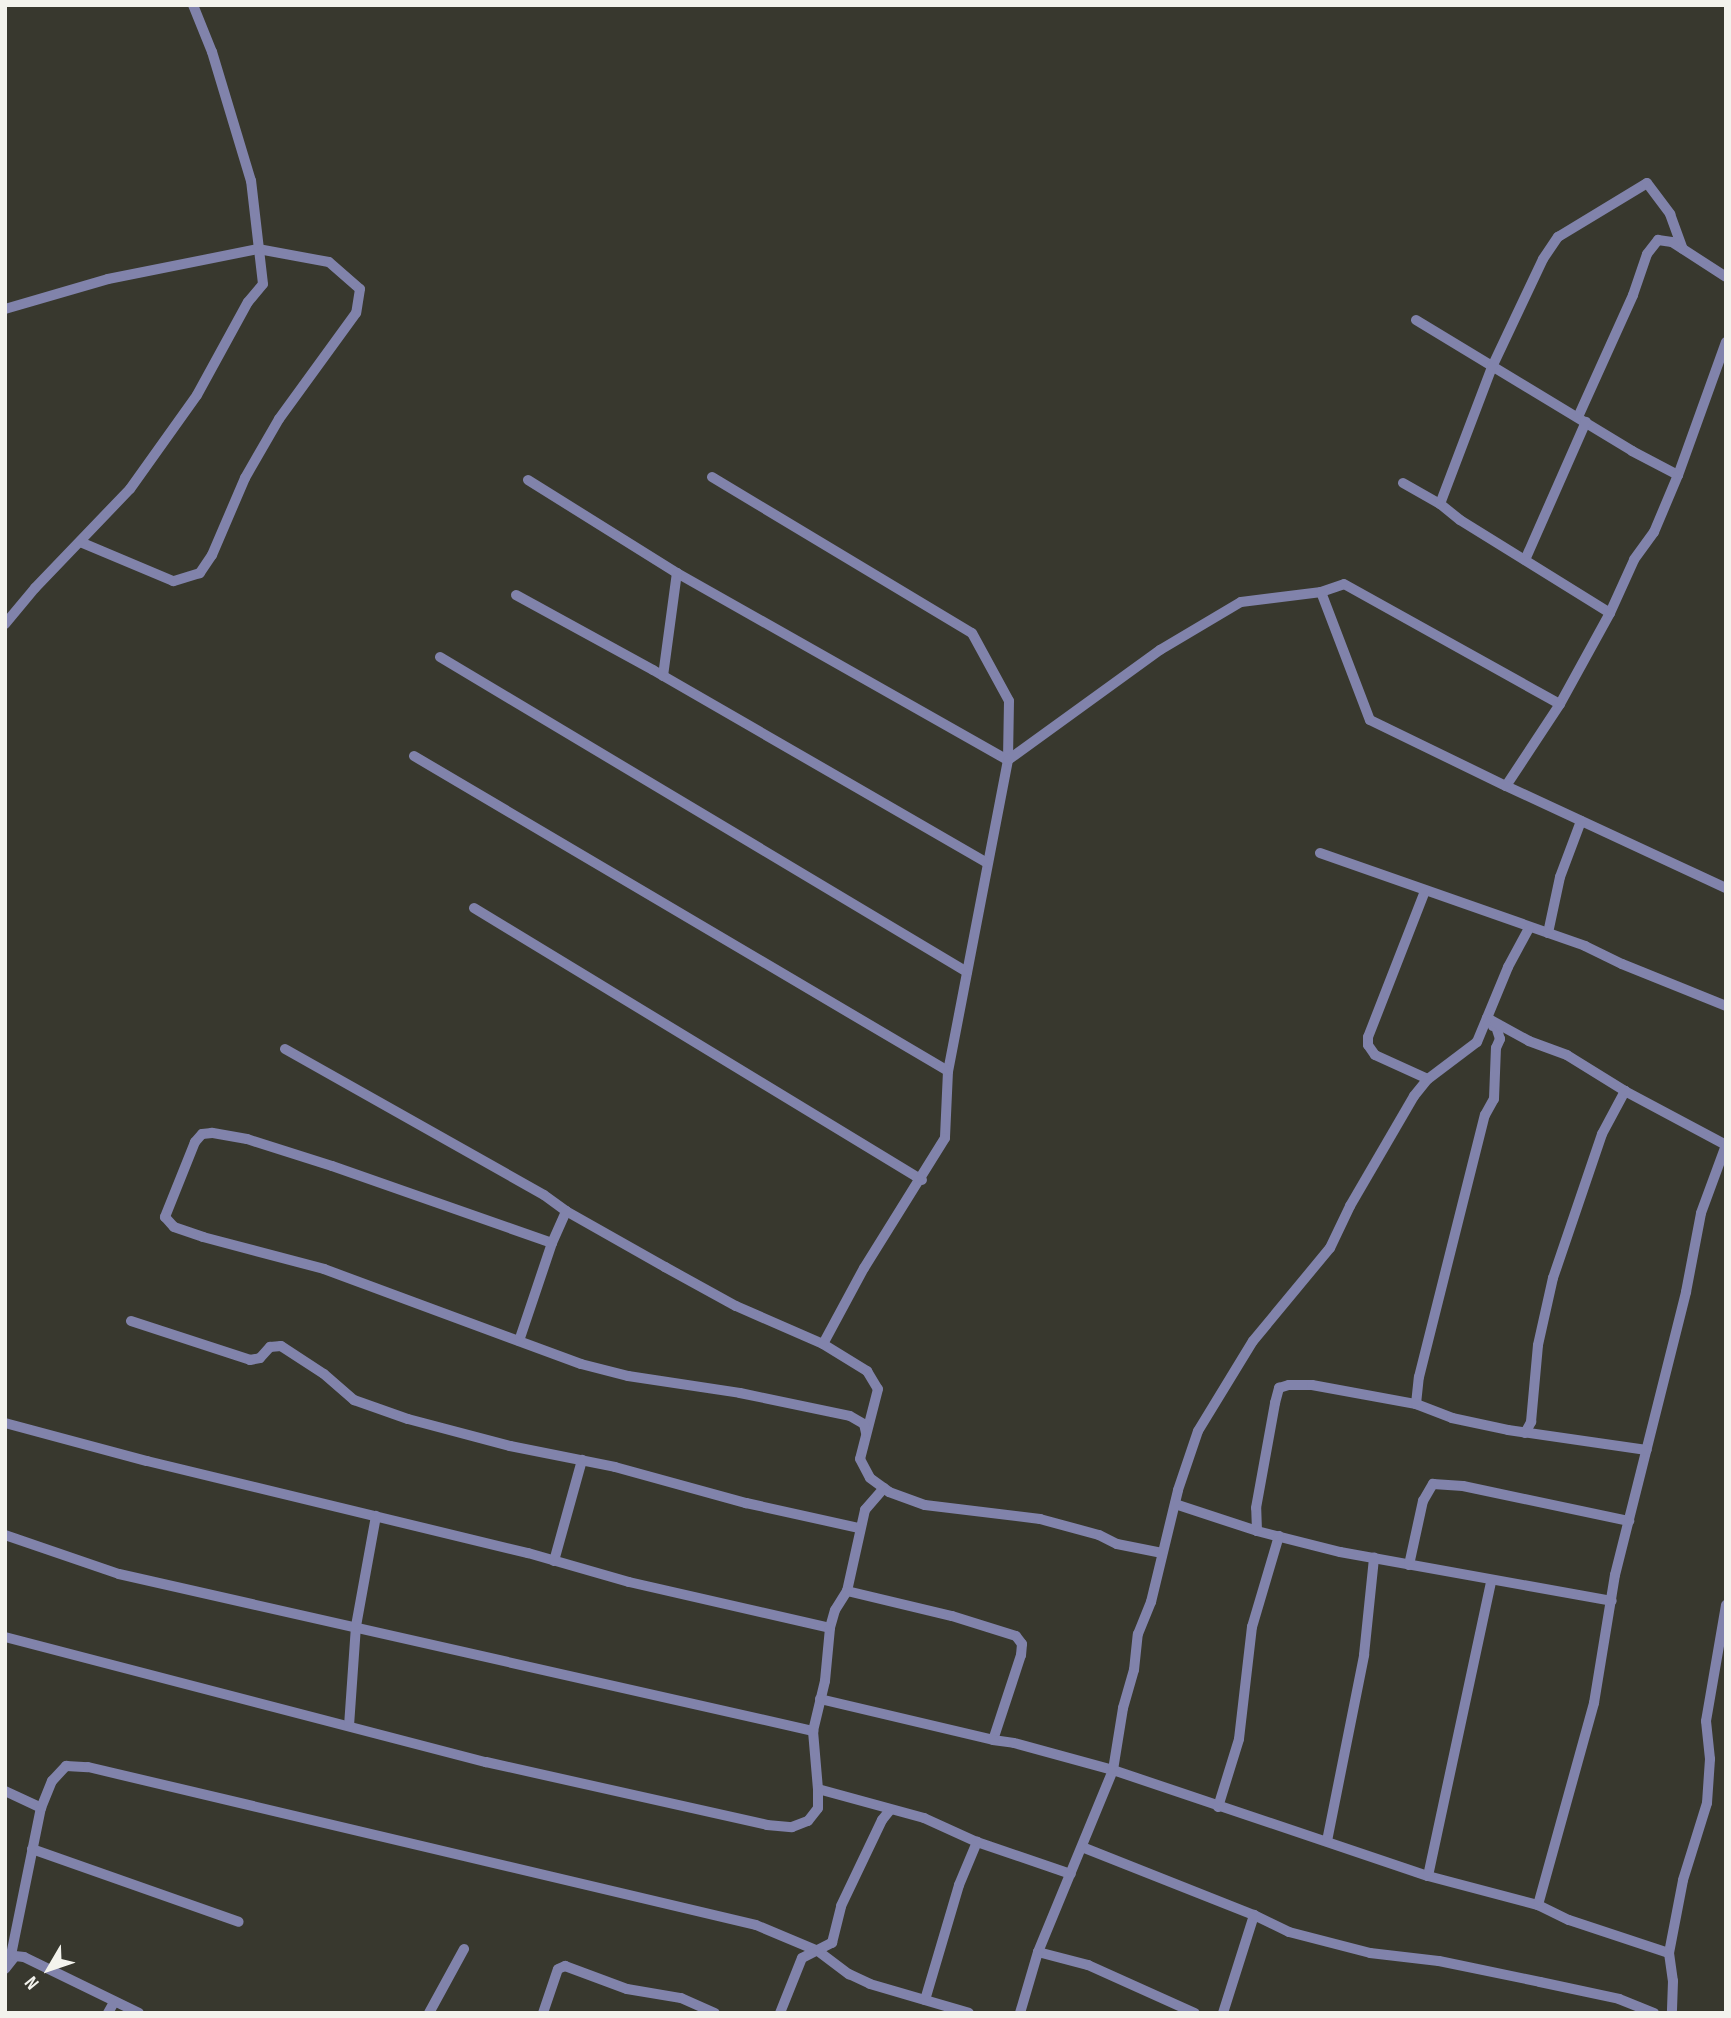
<!DOCTYPE html>
<style>
body{margin:0}
#map{position:relative;width:1731px;height:2018px;overflow:hidden;background:#38382e;font-family:"Sofia Sans Condensed",sans-serif}
div>[style]{position:absolute}
[style*='--x']{left:calc(var(--x)*1px);top:calc(var(--y)*1px);width:calc(var(--w)*1px);rotate:calc(var(--a)*1deg)}
.minor>*{height:10px;margin:-5px;padding:0 5px;transform-origin:5px;border-radius:5px;background:#8183ab}
span{translate:-50% -50%;white-space:nowrap;text-align:center;line-height:1.15;-webkit-text-stroke:6px #38382e;paint-order:stroke}
.frame{position:absolute;inset:0;border:7px solid #f3f3ed;pointer-events:none}
.north{position:absolute;left:14px;top:1934px;width:70px;height:70px;-webkit-text-stroke:5px #38382e;paint-order:stroke;rotate:231deg;font-size:19px;font-weight:700;line-height:28px;text-align:center;color:#f3f3ed}
.north::after{content:'';display:block;margin:auto;width:24px;height:32px;background:#f3f3ed;clip-path:polygon(50% 0,100% 100%,50% 72%,0 100%)}
</style>
<div id="map">
<div class="minor">
<div style="--x:5;--y:309;--w:107;--a:-16.2"></div>
<div style="--x:108;--y:279;--w:153;--a:-11.3"></div>
<div style="--x:258;--y:249;--w:72;--a:10.4"></div>
<div style="--x:329;--y:262;--w:41;--a:41.1"></div>
<div style="--x:360;--y:289;--w:24;--a:99"></div>
<div style="--x:356;--y:313;--w:131;--a:126"></div>
<div style="--x:279;--y:419;--w:68;--a:120"></div>
<div style="--x:245;--y:478;--w:84;--a:113.2"></div>
<div style="--x:212;--y:555;--w:22;--a:124"></div>
<div style="--x:200;--y:573;--w:28;--a:163"></div>
<div style="--x:173;--y:581;--w:101;--a:-157.2"></div>
<div style="--x:1416;--y:320;--w:253;--a:31.2"></div>
<div style="--x:1632;--y:451;--w:52;--a:27.6"></div>
<div style="--x:1726;--y:342;--w:141;--a:109.8"></div>
<div style="--x:1678;--y:475;--w:62;--a:112.8"></div>
<div style="--x:1654;--y:532;--w:34;--a:126"></div>
<div style="--x:1634;--y:560;--w:58;--a:114.4"></div>
<div style="--x:1610;--y:613;--w:104;--a:118.8"></div>
<div style="--x:1560;--y:704;--w:98;--a:123.4"></div>
<div style="--x:1506;--y:786;--w:242;--a:24.9"></div>
<div style="--x:1578;--y:417;--w:134;--a:-65.7"></div>
<div style="--x:1633;--y:295;--w:43;--a:-71.1"></div>
<div style="--x:1647;--y:254;--w:18;--a:-52"></div>
<div style="--x:1658;--y:240;--w:14;--a:8"></div>
<div style="--x:1672;--y:242;--w:64;--a:32.9"></div>
<div style="--x:712;--y:477;--w:303;--a:31"></div>
<div style="--x:972;--y:633;--w:77;--a:61.4"></div>
<div style="--x:1009;--y:701;--w:59;--a:91"></div>
<div style="--x:1008;--y:760;--w:317;--a:100.9"></div>
<div style="--x:948;--y:1071;--w:67;--a:92.6"></div>
<div style="--x:945;--y:1138;--w:153;--a:121.9"></div>
<div style="--x:864;--y:1268;--w:86;--a:118.3"></div>
<div style="--x:528;--y:480;--w:176;--a:32"></div>
<div style="--x:677;--y:573;--w:380;--a:29.5"></div>
<div style="--x:1403;--y:483;--w:43;--a:29.6"></div>
<div style="--x:1525;--y:560;--w:151;--a:-66.2"></div>
<div style="--x:1321;--y:592;--w:137;--a:69.1"></div>
<div style="--x:1370;--y:720;--w:151;--a:25.9"></div>
<div style="--x:516;--y:595;--w:156;--a:28.7"></div>
<div style="--x:653;--y:670;--w:386;--a:30"></div>
<div style="--x:1610;--y:613;--w:176;--a:-148.2"></div>
<div style="--x:1460;--y:520;--w:26;--a:-141"></div>
<div style="--x:1440;--y:504;--w:147;--a:-69.2"></div>
<div style="--x:1492;--y:367;--w:119;--a:-64.7"></div>
<div style="--x:1543;--y:259;--w:27;--a:-56"></div>
<div style="--x:1558;--y:237;--w:104;--a:-31.2"></div>
<div style="--x:1647;--y:183;--w:39;--a:53"></div>
<div style="--x:1670;--y:214;--w:37;--a:70"></div>
<div style="--x:5;--y:624;--w:47;--a:-50.2"></div>
<div style="--x:35;--y:588;--w:137;--a:-46.2"></div>
<div style="--x:130;--y:489;--w:115;--a:-54.5"></div>
<div style="--x:197;--y:395;--w:106;--a:-61.3"></div>
<div style="--x:248;--y:302;--w:23;--a:-50"></div>
<div style="--x:263;--y:284;--w:104;--a:-96.6"></div>
<div style="--x:251;--y:181;--w:135;--a:-106.8"></div>
<div style="--x:212;--y:52;--w:51;--a:-112"></div>
<div style="--x:440;--y:657;--w:614;--a:30.87"></div>
<div style="--x:663;--y:676;--w:104;--a:-82.3"></div>
<div style="--x:414;--y:756;--w:620;--a:30.54"></div>
<div style="--x:1008;--y:760;--w:188;--a:-35.9"></div>
<div style="--x:1160;--y:650;--w:94;--a:-30.7"></div>
<div style="--x:1241;--y:602;--w:81;--a:-7.1"></div>
<div style="--x:1321;--y:592;--w:24;--a:-19"></div>
<div style="--x:1344;--y:584;--w:247;--a:29.1"></div>
<div style="--x:1320;--y:853;--w:281;--a:19.3"></div>
<div style="--x:1585;--y:946;--w:41;--a:25.9"></div>
<div style="--x:1622;--y:964;--w:112;--a:22"></div>
<div style="--x:1425;--y:891;--w:157;--a:111.3"></div>
<div style="--x:1368;--y:1037;--w:8;--a:90"></div>
<div style="--x:1368;--y:1045;--w:12;--a:55"></div>
<div style="--x:1375;--y:1055;--w:58;--a:24.4"></div>
<div style="--x:474;--y:908;--w:524;--a:31.26"></div>
<div style="--x:1548;--y:933;--w:57;--a:-77.9"></div>
<div style="--x:1560;--y:877;--w:60;--a:-69.4"></div>
<div style="--x:285;--y:1049;--w:297;--a:29.4"></div>
<div style="--x:544;--y:1195;--w:27;--a:36"></div>
<div style="--x:566;--y:1211;--w:114;--a:29.5"></div>
<div style="--x:665;--y:1267;--w:81;--a:28.8"></div>
<div style="--x:736;--y:1306;--w:95;--a:23.6"></div>
<div style="--x:823;--y:1344;--w:52;--a:31.5"></div>
<div style="--x:867;--y:1371;--w:21;--a:59"></div>
<div style="--x:878;--y:1389;--w:72;--a:104.4"></div>
<div style="--x:860;--y:1459;--w:21;--a:62"></div>
<div style="--x:870;--y:1478;--w:24;--a:36"></div>
<div style="--x:889;--y:1492;--w:38;--a:20"></div>
<div style="--x:925;--y:1505;--w:116;--a:6.9"></div>
<div style="--x:1040;--y:1519;--w:61;--a:15.2"></div>
<div style="--x:1099;--y:1535;--w:20;--a:27"></div>
<div style="--x:1117;--y:1544;--w:46;--a:11.3"></div>
<div style="--x:552;--y:1243;--w:233;--a:-160.7"></div>
<div style="--x:332;--y:1166;--w:89;--a:-162.4"></div>
<div style="--x:247;--y:1139;--w:36;--a:-170"></div>
<div style="--x:212;--y:1133;--w:10;--a:174"></div>
<div style="--x:202;--y:1134;--w:11;--a:131"></div>
<div style="--x:195;--y:1142;--w:81;--a:111.8"></div>
<div style="--x:165;--y:1217;--w:13;--a:48"></div>
<div style="--x:174;--y:1227;--w:31;--a:19"></div>
<div style="--x:203;--y:1237;--w:125;--a:14.8"></div>
<div style="--x:324;--y:1269;--w:274;--a:20.3"></div>
<div style="--x:581;--y:1364;--w:49;--a:14.3"></div>
<div style="--x:628;--y:1376;--w:113;--a:8.6"></div>
<div style="--x:740;--y:1393;--w:112;--a:11.8"></div>
<div style="--x:850;--y:1416;--w:16;--a:30"></div>
<div style="--x:864;--y:1424;--w:9;--a:77"></div>
<div style="--x:131;--y:1321;--w:125;--a:18.1"></div>
<div style="--x:250;--y:1360;--w:10;--a:-11"></div>
<div style="--x:260;--y:1358;--w:15;--a:-48"></div>
<div style="--x:270;--y:1347;--w:11;--a:-5"></div>
<div style="--x:281;--y:1346;--w:51;--a:33.1"></div>
<div style="--x:324;--y:1374;--w:40;--a:41"></div>
<div style="--x:354;--y:1400;--w:57;--a:19.4"></div>
<div style="--x:408;--y:1419;--w:106;--a:14.8"></div>
<div style="--x:510;--y:1446;--w:107;--a:11.3"></div>
<div style="--x:615;--y:1467;--w:136;--a:15.4"></div>
<div style="--x:746;--y:1503;--w:116;--a:12.5"></div>
<div style="--x:519;--y:1341;--w:103;--a:-71.4"></div>
<div style="--x:552;--y:1243;--w:35;--a:-66"></div>
<div style="--x:1416;--y:1404;--w:27;--a:-84"></div>
<div style="--x:1419;--y:1377;--w:270;--a:-75.9"></div>
<div style="--x:1485;--y:1115;--w:18;--a:-61"></div>
<div style="--x:1494;--y:1099;--w:51;--a:-87.8"></div>
<div style="--x:1496;--y:1048;--w:10;--a:-66"></div>
<div style="--x:1500;--y:1039;--w:16;--a:-108"></div>
<div style="--x:1495;--y:1024;--w:3;--a:135"></div>
<div style="--x:5;--y:1423;--w:147;--a:15"></div>
<div style="--x:147;--y:1461;--w:392;--a:13.6"></div>
<div style="--x:528;--y:1553;--w:105;--a:16"></div>
<div style="--x:629;--y:1582;--w:206;--a:12.9"></div>
<div style="--x:1525;--y:1433;--w:13;--a:-61"></div>
<div style="--x:1531;--y:1422;--w:77;--a:-84.8"></div>
<div style="--x:1538;--y:1345;--w:69;--a:-77.4"></div>
<div style="--x:1553;--y:1278;--w:152;--a:-71.2"></div>
<div style="--x:1602;--y:1134;--w:49;--a:-61.9"></div>
<div style="--x:884;--y:1488;--w:29;--a:131"></div>
<div style="--x:865;--y:1510;--w:83;--a:102.5"></div>
<div style="--x:847;--y:1591;--w:108;--a:13.4"></div>
<div style="--x:952;--y:1616;--w:67;--a:17.4"></div>
<div style="--x:1016;--y:1636;--w:10;--a:53"></div>
<div style="--x:1022;--y:1644;--w:11;--a:95"></div>
<div style="--x:1021;--y:1655;--w:89;--a:108.2"></div>
<div style="--x:993;--y:1740;--w:21;--a:8"></div>
<div style="--x:1014;--y:1743;--w:103;--a:15.3"></div>
<div style="--x:1113;--y:1770;--w:332;--a:18.6"></div>
<div style="--x:1428;--y:1876;--w:114;--a:14.8"></div>
<div style="--x:1538;--y:1905;--w:210;--a:-74.5"></div>
<div style="--x:1594;--y:1703;--w:130;--a:-80.7"></div>
<div style="--x:1615;--y:1575;--w:292;--a:-75.9"></div>
<div style="--x:1686;--y:1292;--w:80;--a:-79.2"></div>
<div style="--x:1701;--y:1213;--w:72;--a:-69.8"></div>
<div style="--x:1726;--y:1145;--w:115;--a:-151.9"></div>
<div style="--x:1625;--y:1091;--w:68;--a:-148.2"></div>
<div style="--x:1567;--y:1055;--w:40;--a:-159.8"></div>
<div style="--x:1529;--y:1041;--w:48;--a:-151.3"></div>
<div style="--x:1175;--y:1504;--w:86;--a:18.2"></div>
<div style="--x:1257;--y:1531;--w:86;--a:14.2"></div>
<div style="--x:1340;--y:1552;--w:276;--a:10.2"></div>
<div style="--x:1257;--y:1531;--w:23;--a:-92"></div>
<div style="--x:1256;--y:1508;--w:107;--a:-79.7"></div>
<div style="--x:1275;--y:1403;--w:16;--a:-75"></div>
<div style="--x:1279;--y:1388;--w:10;--a:-17"></div>
<div style="--x:1289;--y:1385;--w:23;--a:0"></div>
<div style="--x:1312;--y:1385;--w:106;--a:10.4"></div>
<div style="--x:1416;--y:1404;--w:39;--a:21"></div>
<div style="--x:1452;--y:1418;--w:57;--a:12.1"></div>
<div style="--x:1508;--y:1430;--w:140;--a:8.2"></div>
<div style="--x:5;--y:1535;--w:120;--a:18.9"></div>
<div style="--x:119;--y:1574;--w:712;--a:12.75"></div>
<div style="--x:554;--y:1561;--w:105;--a:-74.5"></div>
<div style="--x:1409;--y:1565;--w:66;--a:-77.7"></div>
<div style="--x:1423;--y:1501;--w:20;--a:-60"></div>
<div style="--x:1433;--y:1484;--w:30;--a:4"></div>
<div style="--x:1463;--y:1486;--w:170;--a:11.9"></div>
<div style="--x:847;--y:1591;--w:22;--a:122"></div>
<div style="--x:835;--y:1610;--w:19;--a:106"></div>
<div style="--x:830;--y:1628;--w:53;--a:95.4"></div>
<div style="--x:825;--y:1681;--w:51;--a:103.5"></div>
<div style="--x:813;--y:1731;--w:58;--a:85.1"></div>
<div style="--x:818;--y:1789;--w:110;--a:15.3"></div>
<div style="--x:924;--y:1818;--w:58;--a:24.4"></div>
<div style="--x:977;--y:1842;--w:99;--a:18.8"></div>
<div style="--x:5;--y:1637;--w:497;--a:14.6"></div>
<div style="--x:486;--y:1762;--w:288;--a:12.6"></div>
<div style="--x:767;--y:1825;--w:25;--a:5"></div>
<div style="--x:792;--y:1827;--w:17;--a:-21"></div>
<div style="--x:808;--y:1821;--w:16;--a:-52"></div>
<div style="--x:818;--y:1808;--w:19;--a:-90"></div>
<div style="--x:820;--y:1699;--w:178;--a:13.3"></div>
<div style="--x:349;--y:1726;--w:100;--a:-86"></div>
<div style="--x:356;--y:1626;--w:112;--a:-79.7"></div>
<div style="--x:5;--y:1791;--w:40;--a:25"></div>
<div style="--x:1218;--y:1807;--w:71;--a:-72.8"></div>
<div style="--x:1239;--y:1739;--w:113;--a:-83.4"></div>
<div style="--x:1252;--y:1627;--w:95;--a:-73.5"></div>
<div style="--x:1327;--y:1841;--w:190;--a:-78.7"></div>
<div style="--x:1364;--y:1655;--w:98;--a:-84.1"></div>
<div style="--x:1082;--y:1847;--w:185;--a:21.6"></div>
<div style="--x:32;--y:1849;--w:219;--a:19.4"></div>
<div style="--x:1428;--y:1876;--w:302;--a:-77.9"></div>
<div style="--x:1538;--y:1905;--w:34;--a:26"></div>
<div style="--x:1569;--y:1920;--w:105;--a:18.3"></div>
<div style="--x:1669;--y:1953;--w:28;--a:82"></div>
<div style="--x:1673;--y:1981;--w:32;--a:92"></div>
<div style="--x:1038;--y:1952;--w:52;--a:14.6"></div>
<div style="--x:1088;--y:1965;--w:117;--a:24.2"></div>
<div style="--x:1669;--y:1953;--w:74;--a:-79.1"></div>
<div style="--x:1683;--y:1880;--w:81;--a:-72.7"></div>
<div style="--x:1707;--y:1803;--w:44;--a:-86.1"></div>
<div style="--x:1710;--y:1759;--w:38;--a:-96"></div>
<div style="--x:1706;--y:1721;--w:118;--a:-80.2"></div>
<div style="--x:10;--y:1960;--w:155;--a:-78.5"></div>
<div style="--x:41;--y:1808;--w:29;--a:-68"></div>
<div style="--x:52;--y:1781;--w:21;--a:-47"></div>
<div style="--x:66;--y:1766;--w:22;--a:3"></div>
<div style="--x:88;--y:1767;--w:686;--a:13.31"></div>
<div style="--x:756;--y:1925;--w:67;--a:22.8"></div>
<div style="--x:818;--y:1951;--w:39;--a:37"></div>
<div style="--x:849;--y:1974;--w:23;--a:25"></div>
<div style="--x:870;--y:1984;--w:103;--a:16.3"></div>
<div style="--x:5;--y:1969;--w:16;--a:-52"></div>
<div style="--x:15;--y:1956;--w:9;--a:6"></div>
<div style="--x:24;--y:1957;--w:128;--a:26"></div>
<div style="--x:925;--y:2000;--w:120;--a:-73.5"></div>
<div style="--x:959;--y:1885;--w:47;--a:-67.3"></div>
<div style="--x:108;--y:2013;--w:13;--a:-61"></div>
<div style="--x:429;--y:2013;--w:73;--a:-61.3"></div>
<div style="--x:543;--y:2013;--w:46;--a:-71.2"></div>
<div style="--x:558;--y:1969;--w:8;--a:-23"></div>
<div style="--x:565;--y:1966;--w:66;--a:20.4"></div>
<div style="--x:627;--y:1989;--w:55;--a:9.5"></div>
<div style="--x:681;--y:1998;--w:37;--a:24"></div>
<div style="--x:780;--y:2013;--w:59;--a:-68.2"></div>
<div style="--x:802;--y:1958;--w:34;--a:-27"></div>
<div style="--x:832;--y:1943;--w:38;--a:-76"></div>
<div style="--x:841;--y:1906;--w:95;--a:-64.5"></div>
<div style="--x:882;--y:1820;--w:13;--a:-51"></div>
<div style="--x:1020;--y:2013;--w:64;--a:-73.6"></div>
<div style="--x:1038;--y:1952;--w:197;--a:-67.6"></div>
<div style="--x:1113;--y:1770;--w:63;--a:-80.8"></div>
<div style="--x:1123;--y:1708;--w:40;--a:-74"></div>
<div style="--x:1134;--y:1670;--w:36;--a:-84"></div>
<div style="--x:1138;--y:1634;--w:35;--a:-68"></div>
<div style="--x:1151;--y:1602;--w:115;--a:-76.4"></div>
<div style="--x:1178;--y:1490;--w:62;--a:-71.3"></div>
<div style="--x:1198;--y:1431;--w:105;--a:-58.6"></div>
<div style="--x:1253;--y:1341;--w:121;--a:-50.4"></div>
<div style="--x:1330;--y:1248;--w:47;--a:-64.5"></div>
<div style="--x:1350;--y:1206;--w:127;--a:-59.8"></div>
<div style="--x:1414;--y:1096;--w:22;--a:-51"></div>
<div style="--x:1428;--y:1079;--w:61;--a:-37.1"></div>
<div style="--x:1477;--y:1042;--w:81;--a:-67.5"></div>
<div style="--x:1508;--y:967;--w:44;--a:-61.7"></div>
<div style="--x:1223;--y:2013;--w:103;--a:-72.4"></div>
<div style="--x:1254;--y:1915;--w:39;--a:26"></div>
<div style="--x:1289;--y:1932;--w:84;--a:14.5"></div>
<div style="--x:1370;--y:1953;--w:69;--a:6.6"></div>
<div style="--x:1439;--y:1961;--w:103;--a:11.7"></div>
<div style="--x:1540;--y:1982;--w:81;--a:12.1"></div>
<div style="--x:1619;--y:1999;--w:38;--a:22"></div>
</div>
<div class="frame"></div>
<div class="north">N</div>
</div>
